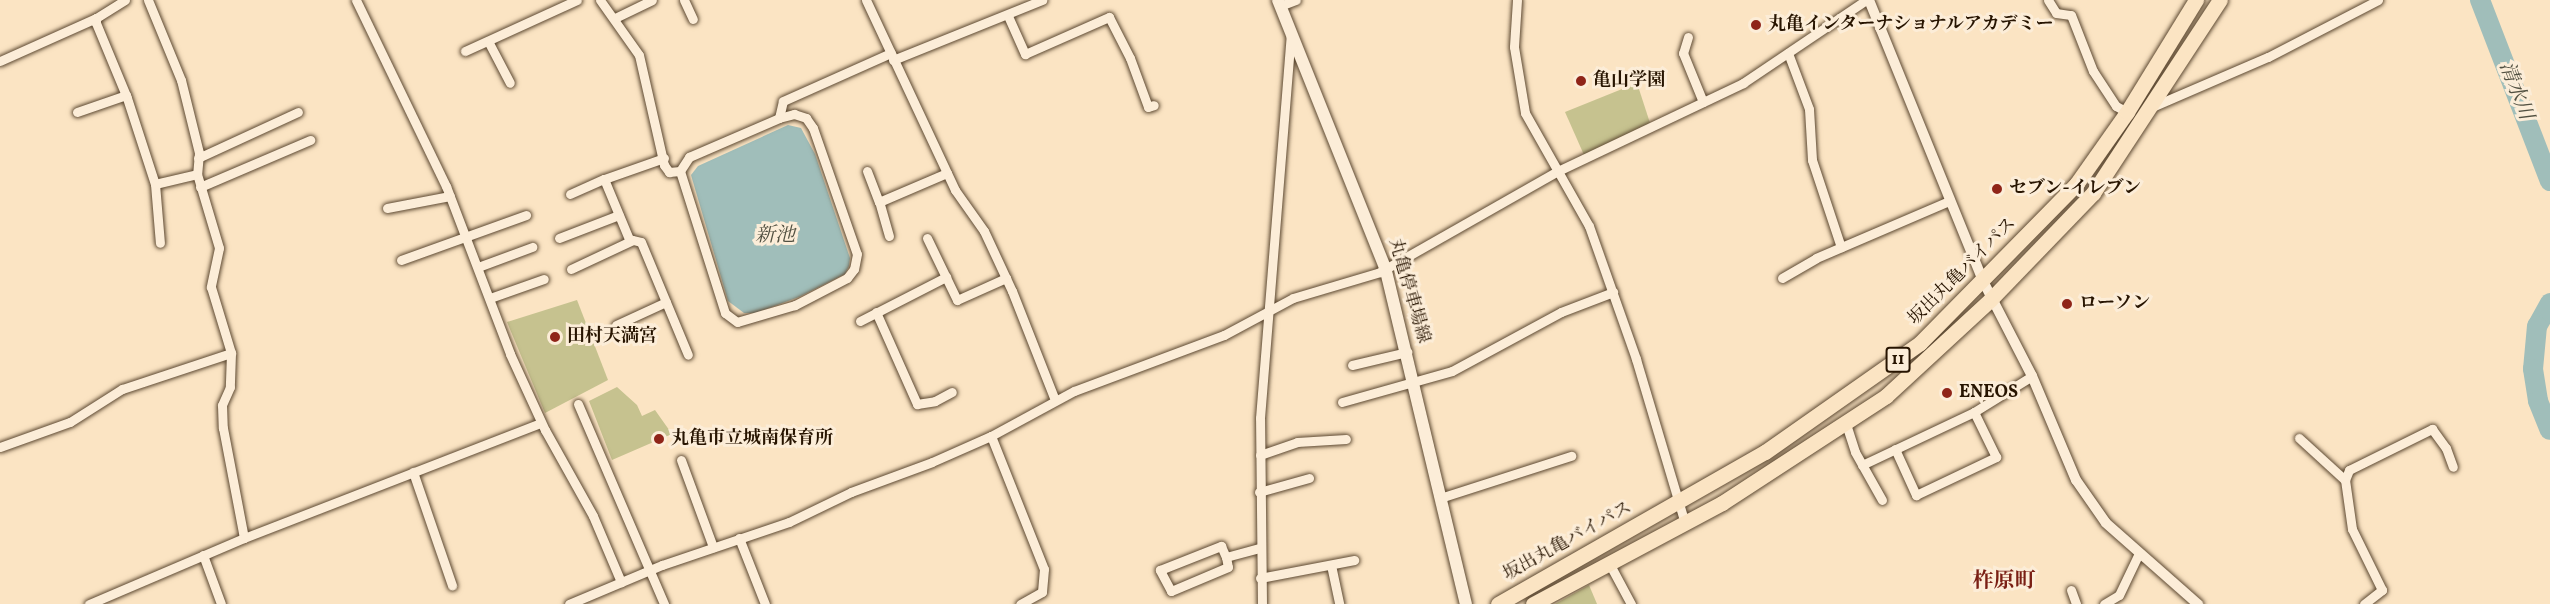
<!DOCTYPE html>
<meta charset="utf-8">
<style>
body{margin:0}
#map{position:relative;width:2550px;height:604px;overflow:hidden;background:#fbe4c3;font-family:Vollkorn,"Noto Serif JP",serif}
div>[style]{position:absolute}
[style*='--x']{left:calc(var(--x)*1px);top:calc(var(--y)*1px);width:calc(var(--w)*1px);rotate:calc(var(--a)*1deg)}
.green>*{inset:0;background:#c6c28f}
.water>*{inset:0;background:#a0beba}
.river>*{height:20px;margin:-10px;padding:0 10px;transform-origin:10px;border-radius:10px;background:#a0beba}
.roads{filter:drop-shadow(0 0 2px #5c4831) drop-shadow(0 0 2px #5c4831)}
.minor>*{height:9px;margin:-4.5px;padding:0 4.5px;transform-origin:4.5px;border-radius:4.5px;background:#fcedd8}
.tertiary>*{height:10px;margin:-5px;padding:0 5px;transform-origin:5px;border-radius:5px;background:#fcedd8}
.secondary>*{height:12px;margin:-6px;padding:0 6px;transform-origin:6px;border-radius:6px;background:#fcedd8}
.trunk>*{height:15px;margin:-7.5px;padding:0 7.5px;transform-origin:7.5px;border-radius:7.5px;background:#fbe4c3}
.dots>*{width:16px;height:16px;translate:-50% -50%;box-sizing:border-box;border:3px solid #fcedd8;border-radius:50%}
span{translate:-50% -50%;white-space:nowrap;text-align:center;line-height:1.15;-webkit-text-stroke:6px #fcedd8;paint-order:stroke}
.shield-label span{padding:2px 4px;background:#fcedd8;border:2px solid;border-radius:4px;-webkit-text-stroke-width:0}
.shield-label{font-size:16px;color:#271400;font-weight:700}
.poi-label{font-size:18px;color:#271400;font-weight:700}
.left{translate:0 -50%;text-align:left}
.street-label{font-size:18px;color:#271400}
.water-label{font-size:20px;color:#515041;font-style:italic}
.quarter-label{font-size:21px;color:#7a1f14;font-weight:700}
</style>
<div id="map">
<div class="green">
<div style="clip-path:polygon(1637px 83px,1650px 123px,1584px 155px,1565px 112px)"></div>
<div style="clip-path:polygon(577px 300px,608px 380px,545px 413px,507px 322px)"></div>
<div style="clip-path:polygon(617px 387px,637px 405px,642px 416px,655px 410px,672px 434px,612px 460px,589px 401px)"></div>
<div style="clip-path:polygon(1589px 585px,1597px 604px,1555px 604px)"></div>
</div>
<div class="water">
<div style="clip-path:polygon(788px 125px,801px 128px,815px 154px,850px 258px,849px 266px,845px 274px,799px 297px,755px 313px,744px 313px,728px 301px,691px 175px,698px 166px)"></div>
</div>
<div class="river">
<div style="--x:2480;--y:0;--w:194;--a:68.9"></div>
<div style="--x:2550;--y:303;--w:26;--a:119"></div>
<div style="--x:2537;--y:326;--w:43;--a:95.3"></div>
<div style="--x:2533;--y:369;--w:32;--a:81"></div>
<div style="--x:2538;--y:401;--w:31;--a:68"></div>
</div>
<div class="roads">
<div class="minor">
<div style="--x:125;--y:0;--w:34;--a:148"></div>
<div style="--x:96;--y:18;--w:5;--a:90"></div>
<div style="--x:96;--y:23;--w:81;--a:67.5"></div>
<div style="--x:127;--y:98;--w:90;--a:72"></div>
<div style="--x:155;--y:184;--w:43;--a:-13.4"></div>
<div style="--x:148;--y:0;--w:87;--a:67.6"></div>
<div style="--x:181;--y:80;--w:75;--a:76.1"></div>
<div style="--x:199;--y:153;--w:21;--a:95"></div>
<div style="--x:197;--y:174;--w:77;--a:73.4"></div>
<div style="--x:219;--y:248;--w:40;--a:102"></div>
<div style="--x:211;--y:287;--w:69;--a:73.1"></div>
<div style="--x:231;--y:353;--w:34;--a:92"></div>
<div style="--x:230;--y:387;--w:20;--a:114"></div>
<div style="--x:222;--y:405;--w:23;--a:88"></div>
<div style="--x:223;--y:428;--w:112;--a:79.2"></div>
<div style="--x:356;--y:0;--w:207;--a:64.2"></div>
<div style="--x:446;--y:186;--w:180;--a:69.1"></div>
<div style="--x:510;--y:354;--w:84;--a:65.3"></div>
<div style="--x:545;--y:430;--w:98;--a:60.8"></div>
<div style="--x:593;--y:516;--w:72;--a:67"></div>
<div style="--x:600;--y:0;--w:67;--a:54.7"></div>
<div style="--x:639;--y:55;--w:113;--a:77.2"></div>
<div style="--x:664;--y:165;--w:9;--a:54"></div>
<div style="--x:669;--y:172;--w:11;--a:-5"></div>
<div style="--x:684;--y:0;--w:21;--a:65"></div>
<div style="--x:866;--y:0;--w:210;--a:64.9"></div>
<div style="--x:955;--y:190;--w:50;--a:54.7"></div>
<div style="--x:984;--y:231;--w:66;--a:65"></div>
<div style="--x:1012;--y:291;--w:117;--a:68.5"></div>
<div style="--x:1517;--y:0;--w:47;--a:93.7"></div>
<div style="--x:1514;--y:47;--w:67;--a:80.5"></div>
<div style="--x:1525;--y:113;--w:130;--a:60.5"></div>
<div style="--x:1589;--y:226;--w:141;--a:70.5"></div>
<div style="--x:1636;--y:359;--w:171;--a:73.4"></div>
<div style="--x:2048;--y:0;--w:15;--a:58"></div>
<div style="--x:2056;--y:13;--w:15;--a:8"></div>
<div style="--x:2071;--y:15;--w:60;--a:68.6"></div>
<div style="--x:2093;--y:71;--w:42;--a:56.7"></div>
<div style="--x:2116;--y:106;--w:13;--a:29"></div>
<div style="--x:1280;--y:6;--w:17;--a:-21"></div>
<div style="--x:1008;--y:16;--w:42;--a:65.9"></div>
<div style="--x:1025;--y:54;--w:92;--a:-23.8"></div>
<div style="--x:1109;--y:17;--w:46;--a:62.9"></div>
<div style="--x:1130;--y:58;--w:52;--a:69.8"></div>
<div style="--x:1148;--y:107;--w:6;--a:-18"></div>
<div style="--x:615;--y:18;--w:41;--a:-25.9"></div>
<div style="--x:1688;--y:37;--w:17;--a:107"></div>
<div style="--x:1683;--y:53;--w:53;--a:67.8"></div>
<div style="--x:488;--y:41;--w:47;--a:62.4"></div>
<div style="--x:465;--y:51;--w:123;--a:-24.5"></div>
<div style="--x:1788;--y:53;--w:60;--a:69.4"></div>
<div style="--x:1809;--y:109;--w:51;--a:86.6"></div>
<div style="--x:1812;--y:160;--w:92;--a:71.6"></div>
<div style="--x:893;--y:60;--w:161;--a:-21.9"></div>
<div style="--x:0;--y:61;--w:105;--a:-24.1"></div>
<div style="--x:2154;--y:106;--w:124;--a:-23.3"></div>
<div style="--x:2268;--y:57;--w:124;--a:-27.4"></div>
<div style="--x:77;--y:112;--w:52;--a:-19.1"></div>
<div style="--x:779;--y:118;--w:16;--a:-15"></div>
<div style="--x:794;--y:114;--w:13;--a:18"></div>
<div style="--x:806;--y:118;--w:12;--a:55"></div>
<div style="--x:813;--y:128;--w:133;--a:70.8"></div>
<div style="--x:857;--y:254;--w:15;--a:101"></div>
<div style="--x:854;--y:269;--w:11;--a:128"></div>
<div style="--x:847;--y:278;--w:59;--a:152.6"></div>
<div style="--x:795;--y:305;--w:60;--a:163.7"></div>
<div style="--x:737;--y:322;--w:15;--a:-143"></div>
<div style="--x:725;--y:313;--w:149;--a:-107.6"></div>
<div style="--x:680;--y:171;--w:17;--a:-57"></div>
<div style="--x:689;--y:157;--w:98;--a:-23.4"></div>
<div style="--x:779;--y:118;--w:17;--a:-77"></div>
<div style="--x:783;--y:101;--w:118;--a:-24"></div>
<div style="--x:198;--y:158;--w:110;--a:-24.7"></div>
<div style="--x:664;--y:158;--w:64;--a:160.7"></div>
<div style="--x:604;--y:179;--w:65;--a:67.4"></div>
<div style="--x:629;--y:239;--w:12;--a:14"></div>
<div style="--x:641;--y:242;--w:122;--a:67.4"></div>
<div style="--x:867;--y:171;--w:33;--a:69"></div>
<div style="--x:155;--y:184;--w:59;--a:85.2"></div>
<div style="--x:200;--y:187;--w:120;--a:-23.1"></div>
<div style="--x:570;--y:194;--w:37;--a:-24"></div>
<div style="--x:387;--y:208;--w:64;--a:-10.8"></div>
<div style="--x:889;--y:236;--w:35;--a:-106"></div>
<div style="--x:879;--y:202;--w:74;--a:-23.1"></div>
<div style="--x:559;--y:238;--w:64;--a:-21"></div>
<div style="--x:927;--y:238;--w:69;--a:64.2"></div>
<div style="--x:957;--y:300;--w:54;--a:-24.2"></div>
<div style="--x:401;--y:260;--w:133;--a:-19.8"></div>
<div style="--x:478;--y:267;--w:58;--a:-20.3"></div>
<div style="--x:571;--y:269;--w:68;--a:-25.1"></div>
<div style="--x:1782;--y:278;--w:39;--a:-30"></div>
<div style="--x:1816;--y:258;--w:145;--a:-23.2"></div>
<div style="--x:490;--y:298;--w:57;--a:-19.4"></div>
<div style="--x:876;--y:312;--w:101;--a:66"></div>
<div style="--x:917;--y:404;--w:18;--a:-9"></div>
<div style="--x:935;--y:401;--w:19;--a:-28"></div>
<div style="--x:860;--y:321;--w:97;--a:-27.1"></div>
<div style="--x:616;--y:325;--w:55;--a:-24.7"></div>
<div style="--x:1352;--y:365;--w:57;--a:-13.3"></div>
<div style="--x:1342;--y:402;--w:114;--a:-15.7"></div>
<div style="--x:1452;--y:371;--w:124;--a:-28.4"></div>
<div style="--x:1561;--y:312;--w:56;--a:-21"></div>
<div style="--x:578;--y:404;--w:218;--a:66.7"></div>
<div style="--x:1846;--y:424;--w:29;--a:72"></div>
<div style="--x:1855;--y:452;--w:55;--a:60.6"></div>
<div style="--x:991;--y:436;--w:143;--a:68.3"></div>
<div style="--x:1044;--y:569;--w:23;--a:95"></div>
<div style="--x:1042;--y:592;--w:25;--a:151"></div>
<div style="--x:2299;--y:438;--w:62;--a:42.4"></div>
<div style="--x:0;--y:447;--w:74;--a:-19.7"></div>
<div style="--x:70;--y:422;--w:62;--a:-32.4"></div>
<div style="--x:122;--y:389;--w:115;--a:-18.3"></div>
<div style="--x:1895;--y:449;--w:51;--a:65.5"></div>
<div style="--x:1916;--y:495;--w:89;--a:-25.4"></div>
<div style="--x:1996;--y:457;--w:50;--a:-116.1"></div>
<div style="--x:1260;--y:455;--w:39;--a:-19"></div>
<div style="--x:1297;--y:442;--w:49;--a:-3.5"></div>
<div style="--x:681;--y:460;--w:93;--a:69.8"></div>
<div style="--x:1862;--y:465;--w:124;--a:-25.3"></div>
<div style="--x:1974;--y:412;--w:68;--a:-31.8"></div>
<div style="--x:413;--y:472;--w:120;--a:71"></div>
<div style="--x:1259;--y:492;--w:52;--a:-15.6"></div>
<div style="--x:1440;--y:498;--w:138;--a:-17.8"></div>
<div style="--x:739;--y:538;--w:71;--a:68.5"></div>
<div style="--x:203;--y:555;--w:52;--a:69.8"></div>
<div style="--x:1226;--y:557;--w:10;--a:79"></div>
<div style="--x:1228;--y:567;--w:62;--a:157.2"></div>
<div style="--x:1171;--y:591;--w:24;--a:-118"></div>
<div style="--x:1160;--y:570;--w:66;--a:-21.5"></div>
<div style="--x:1221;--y:546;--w:12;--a:66"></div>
<div style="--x:1226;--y:557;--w:34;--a:-15"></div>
<div style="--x:1609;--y:563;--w:47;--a:61.8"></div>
<div style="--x:1331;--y:565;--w:40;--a:78"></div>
<div style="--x:1260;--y:578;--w:96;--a:-10.8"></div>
<div style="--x:2071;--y:590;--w:15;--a:70"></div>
<div style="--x:89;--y:604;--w:168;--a:-23.1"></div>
<div style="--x:244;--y:538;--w:318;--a:-21.2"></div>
<div style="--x:569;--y:604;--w:101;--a:-22.8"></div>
<div style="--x:662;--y:565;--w:134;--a:-18.7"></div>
<div style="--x:789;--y:522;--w:69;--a:-25.8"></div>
<div style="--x:851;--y:492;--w:86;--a:-20.3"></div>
<div style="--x:932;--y:462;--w:64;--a:-23.8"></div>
<div style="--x:991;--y:436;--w:94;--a:-28.5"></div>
<div style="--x:1074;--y:391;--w:160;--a:-20.5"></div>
<div style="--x:1224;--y:335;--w:78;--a:-28.2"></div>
<div style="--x:1293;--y:298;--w:91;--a:-16.6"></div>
<div style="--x:1380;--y:272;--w:205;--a:-29.6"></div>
<div style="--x:1558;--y:171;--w:205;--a:-25.4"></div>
<div style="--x:1743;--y:83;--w:148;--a:-34"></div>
<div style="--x:1262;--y:604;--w:186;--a:-90.6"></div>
<div style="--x:1260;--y:418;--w:383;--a:-85.4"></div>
<div style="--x:2104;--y:604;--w:17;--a:-31"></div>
<div style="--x:2119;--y:595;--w:47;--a:-64.5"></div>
<div style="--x:2364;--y:604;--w:23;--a:-38"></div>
<div style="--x:2382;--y:590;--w:68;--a:-116.2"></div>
<div style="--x:2352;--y:529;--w:49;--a:-98.1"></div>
<div style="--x:2345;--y:480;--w:11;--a:-68"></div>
<div style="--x:2349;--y:470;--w:93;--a:-26.3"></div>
<div style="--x:2432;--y:429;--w:24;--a:54"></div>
<div style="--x:2446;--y:448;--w:20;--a:70"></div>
</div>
<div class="tertiary">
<div style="--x:1869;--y:0;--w:303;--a:67.9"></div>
<div style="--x:1983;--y:281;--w:107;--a:62.7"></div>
<div style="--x:2032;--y:376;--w:113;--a:67.1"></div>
<div style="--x:2076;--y:480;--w:52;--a:55.1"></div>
<div style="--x:2106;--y:523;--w:123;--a:41.4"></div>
</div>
<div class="secondary">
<div style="--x:1278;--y:0;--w:288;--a:68.2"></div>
<div style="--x:1385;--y:267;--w:347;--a:76.5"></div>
</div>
<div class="trunk">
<div style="--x:1498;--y:604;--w:307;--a:-29.7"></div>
<div style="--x:1765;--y:452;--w:189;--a:-35.1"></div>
<div style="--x:1920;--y:343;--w:224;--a:-45.5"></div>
<div style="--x:2077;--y:183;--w:87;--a:-54.8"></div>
<div style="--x:2127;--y:112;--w:132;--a:-58.4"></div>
<div style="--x:1533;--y:604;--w:214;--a:-28.1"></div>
<div style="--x:1722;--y:503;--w:196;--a:-33.1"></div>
<div style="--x:1886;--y:396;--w:143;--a:-42.7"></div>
<div style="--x:1991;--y:299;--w:147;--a:-46.1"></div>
<div style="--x:2093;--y:193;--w:231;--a:-56.7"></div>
</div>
</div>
<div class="dots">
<div style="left:1756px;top:25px;background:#8f2418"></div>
<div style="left:1581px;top:81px;background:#8f2418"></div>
<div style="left:1997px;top:189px;background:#8f2418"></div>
<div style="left:2067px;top:304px;background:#8f2418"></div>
<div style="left:555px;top:337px;background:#8f2418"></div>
<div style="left:1947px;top:393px;background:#8f2418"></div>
<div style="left:659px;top:439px;background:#8f2418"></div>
</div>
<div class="shield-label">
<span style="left:1898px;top:360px">11</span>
</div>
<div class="poi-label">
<span class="left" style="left:1768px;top:25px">丸亀インターナショナルアカデミー</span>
<span class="left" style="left:1593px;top:81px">亀山学園</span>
<span class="left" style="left:2009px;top:189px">セブン-イレブン</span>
<span class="left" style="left:2079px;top:304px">ローソン</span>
<span class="left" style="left:567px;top:337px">田村天満宮</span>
<span class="left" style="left:1959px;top:393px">ENEOS</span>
<span class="left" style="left:671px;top:439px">丸亀市立城南保育所</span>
</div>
<div class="street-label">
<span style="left:1963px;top:272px;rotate:-45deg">坂出丸亀バイパス</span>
<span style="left:1408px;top:291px;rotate:74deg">丸亀停車場線</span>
<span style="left:1568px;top:542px;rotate:-29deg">坂出丸亀バイパス</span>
</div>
<div class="water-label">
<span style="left:2515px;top:91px;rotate:69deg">清水川</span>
<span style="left:775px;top:236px">新池</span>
</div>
<div class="quarter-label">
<span style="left:2004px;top:582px">柞原町</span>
</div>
</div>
